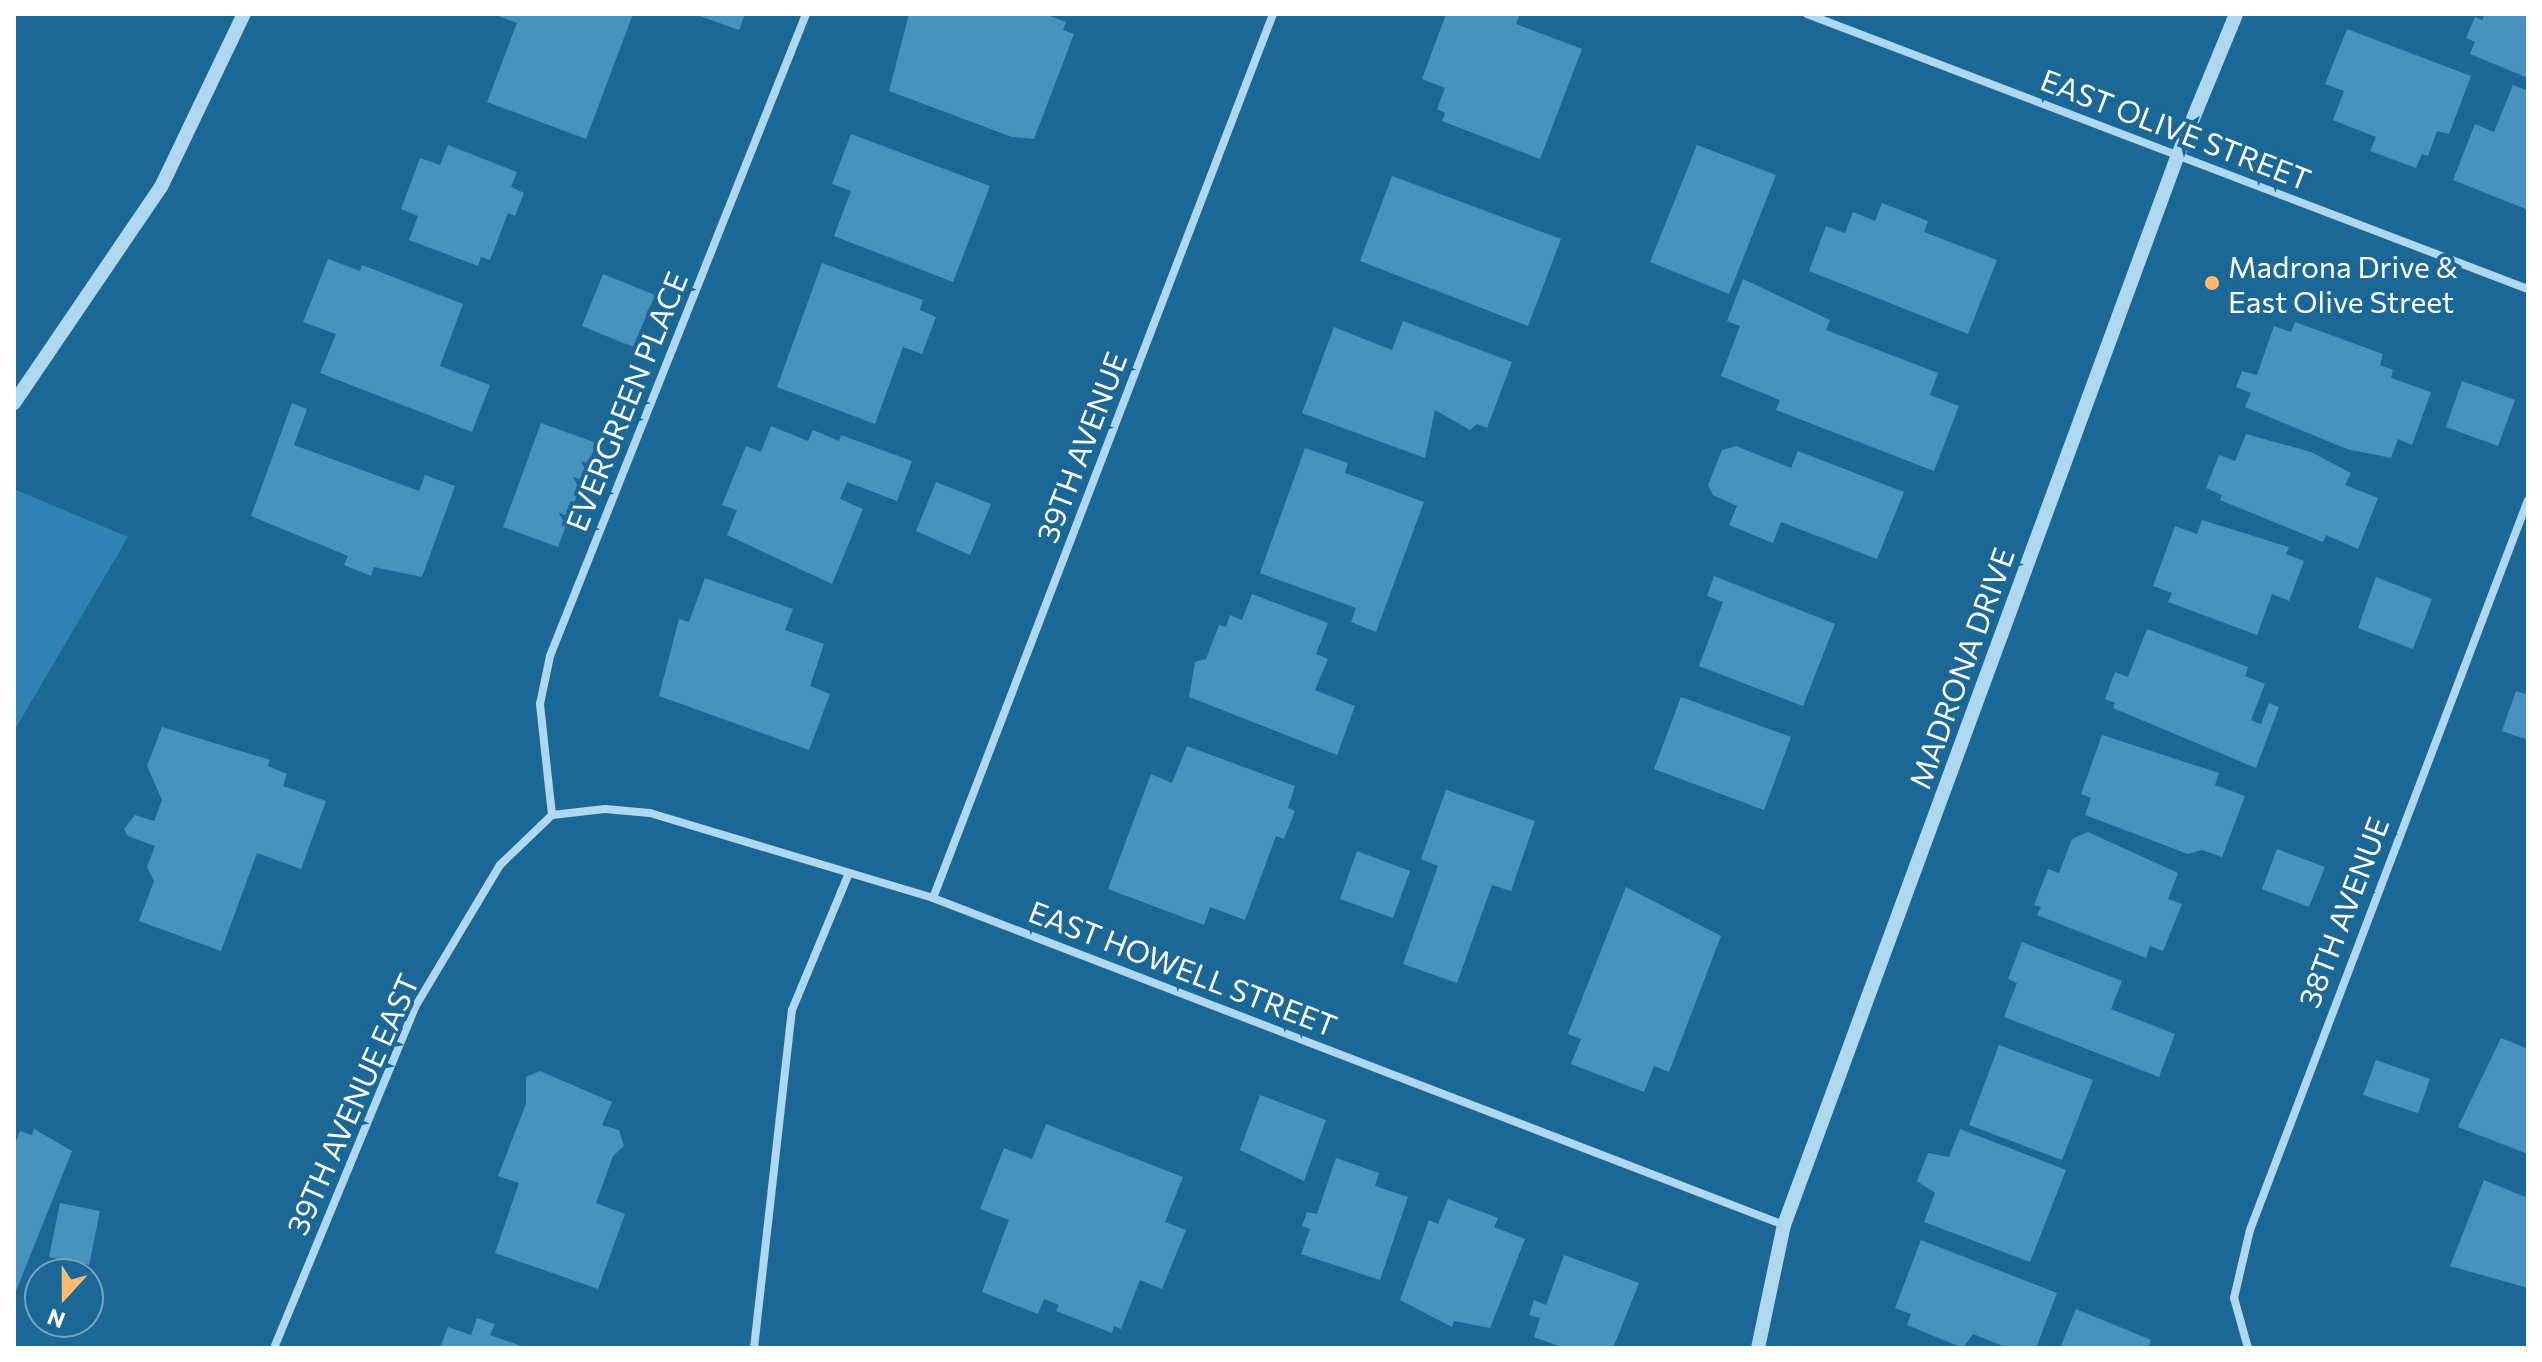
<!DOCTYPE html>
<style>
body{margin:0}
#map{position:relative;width:2542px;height:1362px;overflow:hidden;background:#1b6796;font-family:Commissioner,sans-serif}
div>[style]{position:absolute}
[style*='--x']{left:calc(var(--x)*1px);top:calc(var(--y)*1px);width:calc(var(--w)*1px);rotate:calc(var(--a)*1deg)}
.green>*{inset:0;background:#2f82b4}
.building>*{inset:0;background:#4892be}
.minor>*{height:8px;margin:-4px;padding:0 4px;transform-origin:4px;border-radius:4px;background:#aed8f0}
.tertiary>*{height:14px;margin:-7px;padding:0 7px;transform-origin:7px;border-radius:7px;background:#aed8f0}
.dots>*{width:22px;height:22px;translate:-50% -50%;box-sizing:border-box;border:4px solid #1b6796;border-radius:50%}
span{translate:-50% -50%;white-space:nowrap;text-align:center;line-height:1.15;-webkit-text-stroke:8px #1b6796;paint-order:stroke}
.street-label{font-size:30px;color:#fff}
.poi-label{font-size:30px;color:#fff}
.left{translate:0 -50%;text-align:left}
.frame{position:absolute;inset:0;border:16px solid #fff;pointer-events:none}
.north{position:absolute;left:24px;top:1258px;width:80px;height:80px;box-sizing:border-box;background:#1b6796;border:2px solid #76a4c0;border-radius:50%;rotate:201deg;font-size:22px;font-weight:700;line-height:32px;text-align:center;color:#fff}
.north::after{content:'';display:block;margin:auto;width:28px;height:36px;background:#ffbb6d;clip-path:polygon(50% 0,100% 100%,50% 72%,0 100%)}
</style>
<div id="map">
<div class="green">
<div style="clip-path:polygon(14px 489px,128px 537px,14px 731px)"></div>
</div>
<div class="building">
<div style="clip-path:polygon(493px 14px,633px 14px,586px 139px,487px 102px,517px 23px)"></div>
<div style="clip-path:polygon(694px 14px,745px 14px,739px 30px)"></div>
<div style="clip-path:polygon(909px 14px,1044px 14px,1066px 22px,1063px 30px,1074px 34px,1034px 139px,1012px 137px,889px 91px)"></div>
<div style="clip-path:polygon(1446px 14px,1520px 14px,1516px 24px,1582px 49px,1540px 159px,1442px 121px,1445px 113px,1437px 109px,1445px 88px,1422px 79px)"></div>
<div style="clip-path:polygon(2485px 14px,2528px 14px,2528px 78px,2470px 54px,2475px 42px,2466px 38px,2475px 17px,2482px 20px)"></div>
<div style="clip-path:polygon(2347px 29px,2471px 76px,2449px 134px,2437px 131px,2428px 156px,2422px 154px,2416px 168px,2370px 151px,2376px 137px,2333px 120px,2344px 91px,2325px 84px)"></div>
<div style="clip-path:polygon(2513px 85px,2528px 91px,2528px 210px,2453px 180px,2475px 124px,2494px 132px)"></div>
<div style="clip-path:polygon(851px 134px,990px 186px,953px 282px,834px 236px,851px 191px,832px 184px)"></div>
<div style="clip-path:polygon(448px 145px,517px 172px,511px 187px,524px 193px,515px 216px,508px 213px,490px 260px,481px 257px,478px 266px,409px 240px,418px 216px,401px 209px,420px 158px,440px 165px)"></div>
<div style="clip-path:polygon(1697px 145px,1776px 175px,1729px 294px,1650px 262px)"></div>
<div style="clip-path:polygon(1392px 176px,1561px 239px,1528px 326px,1360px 261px)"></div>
<div style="clip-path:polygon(1882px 203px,1928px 221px,1924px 232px,1997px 260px,1968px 334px,1809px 271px,1826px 226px,1845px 233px,1853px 212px,1875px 221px)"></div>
<div style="clip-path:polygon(328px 259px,360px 271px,362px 265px,463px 304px,440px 366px,490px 385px,472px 432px,320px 373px,336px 334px,303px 322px)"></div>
<div style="clip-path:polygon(822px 263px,923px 300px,920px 310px,936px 317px,922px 354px,903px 347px,875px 424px,777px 387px)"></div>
<div style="clip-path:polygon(603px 274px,655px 295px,633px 347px,582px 326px)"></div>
<div style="clip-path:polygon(1743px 279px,1830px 320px,1826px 330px,1938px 373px,1930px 395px,1959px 406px,1934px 471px,1776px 410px,1780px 400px,1721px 376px,1740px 326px,1727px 321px)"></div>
<div style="clip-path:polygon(1403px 321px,1512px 362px,1487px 428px,1477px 424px,1470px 430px,1435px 410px,1425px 458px,1302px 413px,1334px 327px,1392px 350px)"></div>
<div style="clip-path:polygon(2295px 322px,2383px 354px,2380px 365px,2393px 370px,2391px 378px,2431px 392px,2412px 445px,2398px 439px,2391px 458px,2347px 449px,2245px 407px,2251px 393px,2236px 387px,2242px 371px,2257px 375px,2274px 326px,2291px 332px)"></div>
<div style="clip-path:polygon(2462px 381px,2515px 400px,2498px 446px,2446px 427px)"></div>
<div style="clip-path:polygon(292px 403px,307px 409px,294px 445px,419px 491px,425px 475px,455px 486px,422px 577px,374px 567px,371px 576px,344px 565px,348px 556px,251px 516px)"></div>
<div style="clip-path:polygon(541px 423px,596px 443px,558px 547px,503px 527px)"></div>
<div style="clip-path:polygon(771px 426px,808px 441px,813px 430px,839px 441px,841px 435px,912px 461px,897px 501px,847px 482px,840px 499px,863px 509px,832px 584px,727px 535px,737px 510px,722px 505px,746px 446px,761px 452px)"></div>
<div style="clip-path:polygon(2246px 434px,2311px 452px,2351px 473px,2345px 485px,2378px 498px,2358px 549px,2326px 535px,2323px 542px,2220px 500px,2222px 495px,2206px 488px,2219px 455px,2235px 461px)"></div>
<div style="clip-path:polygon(1736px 446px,1791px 468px,1798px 451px,1904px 492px,1877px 559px,1781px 522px,1773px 543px,1729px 525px,1737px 506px,1713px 495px,1708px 485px,1722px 450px)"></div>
<div style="clip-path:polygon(1305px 448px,1348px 463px,1345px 473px,1424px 502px,1376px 632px,1351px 622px,1356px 608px,1260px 573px)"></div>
<div style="clip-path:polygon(936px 482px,991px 504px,970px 555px,916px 531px)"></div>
<div style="clip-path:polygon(2202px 520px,2289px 547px,2286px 554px,2304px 561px,2289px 601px,2272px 594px,2257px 635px,2168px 602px,2172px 593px,2153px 586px,2175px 526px,2197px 534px)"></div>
<div style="clip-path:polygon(1714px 576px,1835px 624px,1803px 706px,1699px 666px,1723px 602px,1707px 596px)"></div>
<div style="clip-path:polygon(2376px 577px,2432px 599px,2413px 649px,2358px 628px)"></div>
<div style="clip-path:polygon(705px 578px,793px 609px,785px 630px,824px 644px,810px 686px,830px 694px,809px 750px,659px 696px,679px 619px,689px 622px)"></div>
<div style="clip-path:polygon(1252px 594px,1328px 623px,1316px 654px,1328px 659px,1315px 690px,1355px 706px,1337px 755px,1189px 697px,1195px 662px,1206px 659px,1219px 625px,1226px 627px,1230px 615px,1242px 620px)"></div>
<div style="clip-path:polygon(2147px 629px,2248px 667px,2245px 676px,2265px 684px,2251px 720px,2261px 724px,2269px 703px,2279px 707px,2256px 768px,2113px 708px,2115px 703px,2105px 699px,2115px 672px,2128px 677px)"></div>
<div style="clip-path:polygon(2516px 691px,2528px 695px,2528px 740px,2502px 731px)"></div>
<div style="clip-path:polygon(1681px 697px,1791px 737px,1764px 810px,1654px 769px)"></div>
<div style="clip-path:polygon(162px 727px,270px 760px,268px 766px,287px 774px,283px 786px,326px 801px,301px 869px,257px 853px,221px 951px,139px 921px,154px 881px,147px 867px,155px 846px,128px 836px,124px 829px,135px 815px,154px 821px,162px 800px,147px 766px)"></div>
<div style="clip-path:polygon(2102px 735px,2219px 773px,2215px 785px,2245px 796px,2222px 857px,2202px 850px,2188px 854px,2085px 815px,2091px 798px,2081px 794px)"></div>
<div style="clip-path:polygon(1187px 746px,1295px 786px,1288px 808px,1295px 811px,1284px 839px,1276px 836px,1245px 920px,1210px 907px,1204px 925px,1108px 889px,1151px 774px,1172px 783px)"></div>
<div style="clip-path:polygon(1446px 790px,1535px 821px,1511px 891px,1492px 885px,1457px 983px,1403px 964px,1438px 866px,1421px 859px)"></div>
<div style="clip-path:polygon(2088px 832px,2178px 873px,2168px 899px,2182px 904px,2163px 951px,2150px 946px,2146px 958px,2037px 915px,2041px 907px,2034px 905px,2048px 869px,2059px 873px,2072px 839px)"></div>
<div style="clip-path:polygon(2277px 849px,2325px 867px,2309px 907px,2262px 889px)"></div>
<div style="clip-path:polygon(1357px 851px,1410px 871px,1393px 918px,1340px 899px)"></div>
<div style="clip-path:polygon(1626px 887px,1721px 936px,1669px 1072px,1654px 1066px,1644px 1092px,1571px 1064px,1581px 1039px,1568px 1034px)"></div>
<div style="clip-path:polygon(2022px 942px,2122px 981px,2111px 1009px,2175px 1034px,2159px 1077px,2004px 1017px,2017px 983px,2008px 979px)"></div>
<div style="clip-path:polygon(2501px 1038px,2528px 1049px,2528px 1154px,2458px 1127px)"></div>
<div style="clip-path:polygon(1999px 1045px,2093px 1080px,2062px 1160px,1969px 1125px)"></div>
<div style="clip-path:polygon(2376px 1060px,2430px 1079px,2418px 1113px,2363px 1095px)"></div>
<div style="clip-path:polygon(540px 1071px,612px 1102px,602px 1125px,619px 1130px,624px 1146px,613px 1156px,596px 1203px,625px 1214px,598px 1289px,495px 1253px,519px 1183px,498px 1176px,526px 1104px,526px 1077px)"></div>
<div style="clip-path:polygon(1260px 1095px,1326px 1120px,1304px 1181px,1240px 1150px)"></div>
<div style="clip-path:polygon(1046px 1124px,1183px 1177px,1165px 1222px,1186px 1230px,1162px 1289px,1140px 1280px,1121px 1329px,1114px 1326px,1112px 1333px,1056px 1311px,1059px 1305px,1044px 1299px,1038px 1314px,982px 1292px,1009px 1220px,980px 1209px,1004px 1148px,1032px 1159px)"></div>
<div style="clip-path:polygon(34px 1129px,72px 1151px,14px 1296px,14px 1146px,20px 1131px,32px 1135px)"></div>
<div style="clip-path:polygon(1960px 1129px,2066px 1170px,2030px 1262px,1924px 1222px,1935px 1193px,1917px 1181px,1928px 1153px,1949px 1157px)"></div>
<div style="clip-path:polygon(1336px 1158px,1379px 1173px,1375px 1186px,1408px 1197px,1380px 1280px,1301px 1254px,1310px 1229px,1302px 1226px,1307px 1212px,1317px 1214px)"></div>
<div style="clip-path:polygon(2484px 1180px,2528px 1198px,2528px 1288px,2450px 1266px)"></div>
<div style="clip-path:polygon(1448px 1199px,1498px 1218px,1494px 1227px,1525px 1239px,1490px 1328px,1454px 1321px,1452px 1327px,1400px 1300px,1429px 1220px,1438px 1224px)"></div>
<div style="clip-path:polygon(60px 1203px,100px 1211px,89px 1265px,49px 1257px)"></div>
<div style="clip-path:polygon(1921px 1240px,2057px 1293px,2036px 1348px,2008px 1348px,1973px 1334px,1963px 1348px,1907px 1325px,1911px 1314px,1895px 1308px)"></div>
<div style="clip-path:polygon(1564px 1255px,1639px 1283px,1613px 1348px,1564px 1348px,1534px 1337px,1540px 1318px,1529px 1315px,1534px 1300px,1546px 1305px)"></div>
<div style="clip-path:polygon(2076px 1309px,2151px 1340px,2148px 1348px,2060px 1348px)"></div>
<div style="clip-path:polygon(477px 1318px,495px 1324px,490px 1335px,527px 1348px,440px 1348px,448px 1327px,471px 1335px)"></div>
</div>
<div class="minor">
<div style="--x:1807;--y:14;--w:772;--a:20.88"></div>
<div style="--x:552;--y:815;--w:53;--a:-6.5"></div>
<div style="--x:605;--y:809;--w:45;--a:5.1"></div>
<div style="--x:650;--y:813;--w:295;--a:16.7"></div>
<div style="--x:933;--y:898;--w:912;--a:21.02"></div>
<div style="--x:552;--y:815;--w:112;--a:-96.2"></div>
<div style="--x:540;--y:704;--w:49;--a:-78.2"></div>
<div style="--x:550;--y:656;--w:691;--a:-68.26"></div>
<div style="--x:933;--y:898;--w:947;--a:-68.96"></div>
<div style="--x:274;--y:1348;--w:369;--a:-67.5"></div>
<div style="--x:415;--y:1007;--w:165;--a:-59.1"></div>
<div style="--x:500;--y:865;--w:72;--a:-43.9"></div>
<div style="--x:754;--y:1348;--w:340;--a:-83.6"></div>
<div style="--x:792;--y:1010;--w:148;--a:-67.4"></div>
<div style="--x:2248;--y:1348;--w:52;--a:-105.6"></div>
<div style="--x:2234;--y:1298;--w:70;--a:-76.8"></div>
<div style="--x:2250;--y:1230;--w:781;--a:-69.15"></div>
</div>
<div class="tertiary">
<div style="--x:14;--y:403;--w:261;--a:-55.8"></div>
<div style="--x:161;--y:187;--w:192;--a:-64.4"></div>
<div style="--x:1758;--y:1348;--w:126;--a:-78.1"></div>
<div style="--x:1784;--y:1225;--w:1140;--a:-69.79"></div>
<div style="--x:2178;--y:155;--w:152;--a:-67.6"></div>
</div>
<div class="dots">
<div style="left:2212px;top:283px;background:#ffbb6d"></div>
</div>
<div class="street-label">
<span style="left:2176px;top:129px;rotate:21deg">EAST OLIVE STREET</span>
<span style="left:626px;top:401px;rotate:-68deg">EVERGREEN PLACE</span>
<span style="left:1081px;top:447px;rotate:-69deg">39TH AVENUE</span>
<span style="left:1961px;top:668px;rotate:-70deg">MADRONA DRIVE</span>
<span style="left:2343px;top:912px;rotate:-69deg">38TH AVENUE</span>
<span style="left:1183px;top:968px;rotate:21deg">EAST HOWELL STREET</span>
<span style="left:352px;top:1104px;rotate:-66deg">39TH AVENUE EAST</span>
</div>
<div class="poi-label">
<span class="left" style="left:2228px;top:283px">Madrona Drive &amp;<br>East Olive Street</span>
</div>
<div class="frame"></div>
<div class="north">N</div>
</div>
